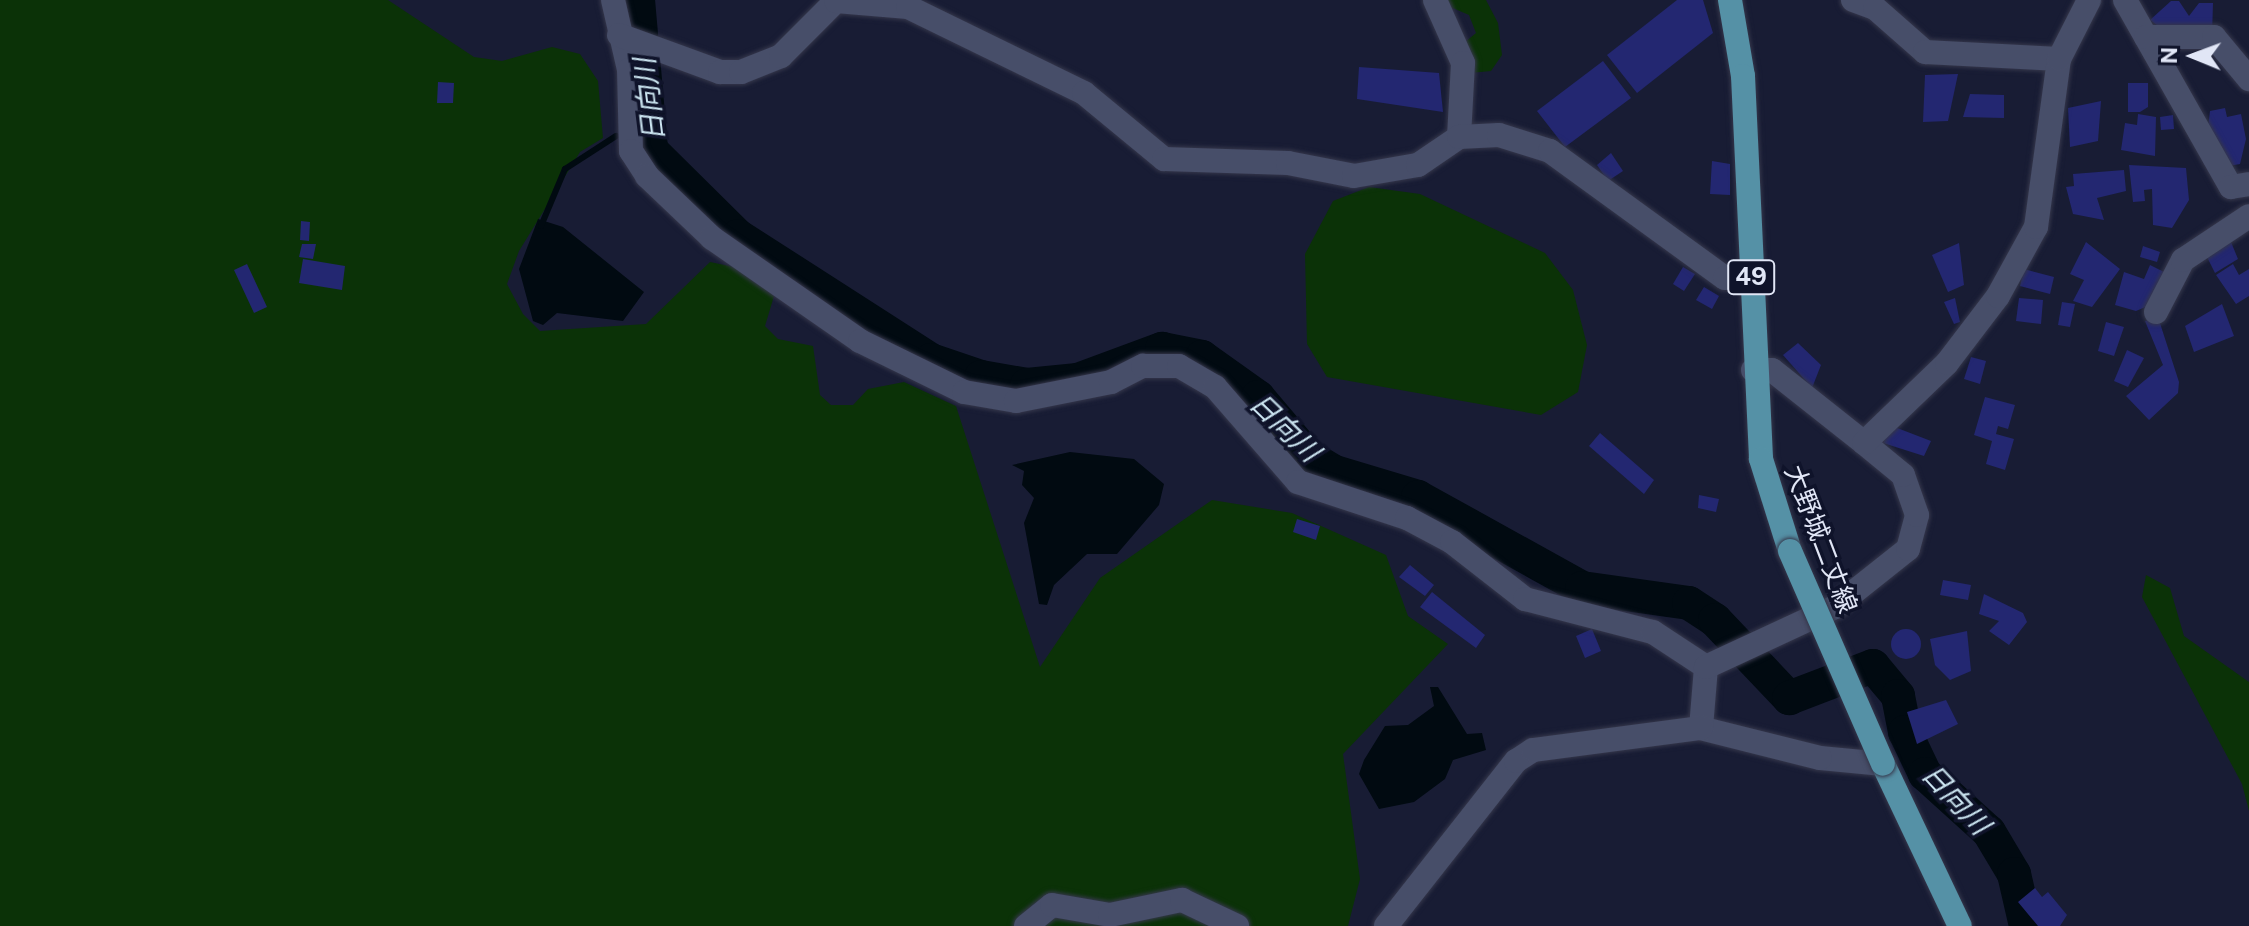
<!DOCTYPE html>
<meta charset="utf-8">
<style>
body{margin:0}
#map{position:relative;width:2249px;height:926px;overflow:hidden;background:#181c34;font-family:"Public Sans","Noto Sans JP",sans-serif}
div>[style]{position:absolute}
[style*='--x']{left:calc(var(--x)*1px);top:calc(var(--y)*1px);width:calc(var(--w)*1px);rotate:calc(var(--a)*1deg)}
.green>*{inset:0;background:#0b3207}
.water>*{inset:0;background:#010a11}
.stream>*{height:6px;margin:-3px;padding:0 3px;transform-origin:3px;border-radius:3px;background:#010a11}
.river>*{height:34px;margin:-17px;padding:0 17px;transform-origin:17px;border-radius:17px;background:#010a11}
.building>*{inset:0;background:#232771}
.round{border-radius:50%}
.roads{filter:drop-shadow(0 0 2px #35374b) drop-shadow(0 0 2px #35374b)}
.minor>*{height:24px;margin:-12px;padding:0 12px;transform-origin:12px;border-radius:12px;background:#474e69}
.major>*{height:24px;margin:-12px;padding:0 12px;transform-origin:12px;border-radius:12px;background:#5591a6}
.bridges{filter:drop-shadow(0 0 2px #35374b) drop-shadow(0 0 2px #35374b)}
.major-bridge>*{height:24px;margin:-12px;padding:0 12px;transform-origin:12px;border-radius:12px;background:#5591a6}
span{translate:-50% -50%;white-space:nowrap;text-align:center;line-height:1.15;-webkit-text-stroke:7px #0f132a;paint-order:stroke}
.shield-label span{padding:2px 6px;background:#0f132a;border:2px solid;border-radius:6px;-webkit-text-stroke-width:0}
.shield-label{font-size:24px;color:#e1e6f6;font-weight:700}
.street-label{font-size:26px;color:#e1e6f6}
.water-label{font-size:28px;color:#cbe4f0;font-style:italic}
.north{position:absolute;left:2153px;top:16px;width:80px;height:80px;-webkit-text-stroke:6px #0f132a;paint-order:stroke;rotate:271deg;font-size:22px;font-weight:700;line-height:32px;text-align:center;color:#e1e6f6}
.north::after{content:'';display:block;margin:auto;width:28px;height:36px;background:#e1e6f6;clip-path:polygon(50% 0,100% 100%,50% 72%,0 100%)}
</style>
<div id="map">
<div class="green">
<div style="clip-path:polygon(0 0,388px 0,474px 57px,502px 61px,552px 47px,580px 54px,598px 81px,603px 138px,580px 152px,519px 251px,507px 284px,523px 314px,540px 331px,646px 324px,710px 262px,749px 270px,774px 296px,765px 326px,778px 339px,813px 346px,820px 395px,831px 405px,853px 405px,868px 389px,904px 382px,956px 406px,1040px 667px,1100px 578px,1212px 500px,1292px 513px,1386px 555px,1408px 616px,1448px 644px,1343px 754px,1360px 879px,1348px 926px,0 926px)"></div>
<div style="clip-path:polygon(1434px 0,1486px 0,1498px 23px,1502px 55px,1491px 71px,1470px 73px,1453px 52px,1476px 33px,1469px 15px)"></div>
<div style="clip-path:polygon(1369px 187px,1420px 194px,1545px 253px,1573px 290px,1587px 345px,1578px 392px,1541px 415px,1327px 377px,1307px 344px,1305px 254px,1333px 201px)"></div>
<div style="clip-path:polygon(2146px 575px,2170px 588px,2184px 636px,2249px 682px,2249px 811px,2242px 784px,2142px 597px)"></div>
</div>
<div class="water">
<div style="clip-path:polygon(538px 219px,563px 227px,644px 292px,623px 321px,557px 313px,543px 325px,533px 321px,519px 269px)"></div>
<div style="clip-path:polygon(1070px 452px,1134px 459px,1164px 484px,1159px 505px,1117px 554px,1087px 554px,1054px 585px,1047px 605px,1039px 604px,1024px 523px,1034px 498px,1022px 485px,1024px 471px,1012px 465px)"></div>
<div style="clip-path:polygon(1430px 687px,1438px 687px,1467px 734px,1482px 733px,1486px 750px,1453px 760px,1445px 779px,1414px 802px,1379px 809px,1359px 774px,1364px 760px,1385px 726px,1408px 725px,1434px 706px)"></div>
</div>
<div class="stream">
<div style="--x:541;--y:226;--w:62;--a:-67.2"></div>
<div style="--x:565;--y:169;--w:61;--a:-32.9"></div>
</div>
<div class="river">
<div style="--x:638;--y:0;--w:151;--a:85"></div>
<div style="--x:651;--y:150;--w:122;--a:44.7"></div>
<div style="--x:738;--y:236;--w:229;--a:32.7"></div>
<div style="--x:931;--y:360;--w:53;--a:18.8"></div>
<div style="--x:981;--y:377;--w:47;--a:9.9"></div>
<div style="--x:1027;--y:385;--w:51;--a:-5.6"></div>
<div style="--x:1078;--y:380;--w:90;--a:-20.3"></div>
<div style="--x:1162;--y:349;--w:41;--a:11.3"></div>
<div style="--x:1202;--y:357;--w:69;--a:35.5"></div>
<div style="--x:1258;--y:397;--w:77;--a:49.7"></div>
<div style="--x:1308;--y:456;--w:31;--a:31"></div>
<div style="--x:1335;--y:472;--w:87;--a:16.8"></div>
<div style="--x:1418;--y:497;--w:188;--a:29"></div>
<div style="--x:1582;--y:588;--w:108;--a:8"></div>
<div style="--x:1689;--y:603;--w:31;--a:33"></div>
<div style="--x:1715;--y:620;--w:108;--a:46.5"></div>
<div style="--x:1789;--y:698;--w:90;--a:-20.9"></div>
<div style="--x:1873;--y:666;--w:39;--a:50"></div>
<div style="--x:1898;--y:696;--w:37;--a:79"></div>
<div style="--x:1905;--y:732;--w:47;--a:64.5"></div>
<div style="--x:1925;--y:774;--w:86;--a:42.2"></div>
<div style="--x:1989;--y:832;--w:49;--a:59.2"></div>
<div style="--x:2014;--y:874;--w:53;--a:77"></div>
</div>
<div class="building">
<div style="clip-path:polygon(1677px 0,1703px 0,1713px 33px,1637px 93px,1607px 55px)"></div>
<div style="clip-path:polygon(2171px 1px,2179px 1px,2189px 16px,2199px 3px,2213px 3px,2212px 36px,2170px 35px,2150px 20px)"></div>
<div style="clip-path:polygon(1603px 61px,1631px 98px,1565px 147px,1537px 111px)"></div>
<div style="clip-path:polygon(1359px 67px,1439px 73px,1443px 112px,1357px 99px)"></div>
<div style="clip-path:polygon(1958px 74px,1948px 121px,1923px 122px,1925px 75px)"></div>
<div style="clip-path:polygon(438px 82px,454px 83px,453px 103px,437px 103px)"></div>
<div style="clip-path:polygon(2128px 83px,2148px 83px,2148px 107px,2140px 112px,2128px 112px)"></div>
<div style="clip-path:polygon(1970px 94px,2004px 95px,2004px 118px,1963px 117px)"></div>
<div style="clip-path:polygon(2101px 101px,2098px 141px,2070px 147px,2068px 108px)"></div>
<div style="clip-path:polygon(2225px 108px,2227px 117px,2241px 114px,2246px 139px,2240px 164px,2223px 167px,2208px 127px,2210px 111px)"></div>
<div style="clip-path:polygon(2138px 114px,2156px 117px,2155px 156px,2121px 150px,2125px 123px,2137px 125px)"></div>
<div style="clip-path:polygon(2173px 115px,2174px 129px,2161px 130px,2160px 117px)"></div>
<div style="clip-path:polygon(1611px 153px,1623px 171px,1608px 181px,1597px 165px)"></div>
<div style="clip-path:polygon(1712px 161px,1730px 164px,1730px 195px,1710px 194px)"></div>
<div style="clip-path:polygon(2129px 165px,2186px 168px,2189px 200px,2172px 228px,2153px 225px,2152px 189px,2144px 190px,2145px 201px,2133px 202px)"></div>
<div style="clip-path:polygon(2124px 170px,2126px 191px,2097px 198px,2104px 220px,2073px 214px,2066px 187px,2074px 186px,2073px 174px)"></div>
<div style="clip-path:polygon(301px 221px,310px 222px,309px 241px,300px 240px)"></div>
<div style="clip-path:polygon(2086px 242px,2120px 269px,2092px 307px,2073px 301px,2084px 280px,2070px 274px)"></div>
<div style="clip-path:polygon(2231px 242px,2238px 259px,2215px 273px,2206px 255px)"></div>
<div style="clip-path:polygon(1959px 243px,1964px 285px,1948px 292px,1932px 255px)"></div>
<div style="clip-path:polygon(302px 244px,316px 244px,313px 259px,299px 257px)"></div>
<div style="clip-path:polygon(2143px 246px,2160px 252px,2157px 262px,2140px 257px)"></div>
<div style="clip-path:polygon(303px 259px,345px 266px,342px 290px,299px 283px)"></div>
<div style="clip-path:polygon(247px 264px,267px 307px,254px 313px,234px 270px)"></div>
<div style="clip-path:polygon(2233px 264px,2239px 275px,2249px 269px,2249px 296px,2236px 304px,2216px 275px)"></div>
<div style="clip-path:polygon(2150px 265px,2166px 273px,2150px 305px,2136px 311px,2115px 305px,2124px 272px,2144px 279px)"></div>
<div style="clip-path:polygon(1683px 267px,1695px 274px,1684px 291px,1673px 284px)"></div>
<div style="clip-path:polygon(2024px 269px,2054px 277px,2050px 294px,2020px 286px)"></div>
<div style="clip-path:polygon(1704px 287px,1719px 296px,1712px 309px,1696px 300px)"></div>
<div style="clip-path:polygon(1955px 298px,1960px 322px,1954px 324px,1944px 302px)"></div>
<div style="clip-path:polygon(2019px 298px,2043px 300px,2041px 324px,2016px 321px)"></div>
<div style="clip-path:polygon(2062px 302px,2075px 304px,2070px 327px,2058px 325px)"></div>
<div style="clip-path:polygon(2222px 304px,2234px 336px,2194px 352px,2185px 326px)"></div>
<div style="clip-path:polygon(2158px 317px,2179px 382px,2178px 393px,2149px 420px,2126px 396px,2163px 365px,2145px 321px)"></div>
<div style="clip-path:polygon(2106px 322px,2124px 327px,2114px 356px,2098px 351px)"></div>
<div style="clip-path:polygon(1798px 343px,1821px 365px,1812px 388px,1783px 355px)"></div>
<div style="clip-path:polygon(2127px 350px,2144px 358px,2128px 387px,2114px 381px)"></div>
<div style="clip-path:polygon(1971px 357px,1986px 361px,1980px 384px,1964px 379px)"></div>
<div style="clip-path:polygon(1985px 397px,2015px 405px,2008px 429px,1998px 426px,1996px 434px,2014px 439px,2005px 470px,1986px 464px,1992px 441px,1974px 435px)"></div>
<div style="clip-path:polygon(1892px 426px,1931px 441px,1924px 456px,1883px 443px)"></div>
<div style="clip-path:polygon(1600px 433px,1654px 480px,1644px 494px,1589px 446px)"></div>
<div style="clip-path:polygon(1699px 495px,1719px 499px,1716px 512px,1698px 508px)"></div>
<div style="clip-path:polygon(1297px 519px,1320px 526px,1316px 540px,1293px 532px)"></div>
<div style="clip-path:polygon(1410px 565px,1434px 585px,1425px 596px,1399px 577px)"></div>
<div style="clip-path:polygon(1943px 580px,1971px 585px,1968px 600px,1940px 595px)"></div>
<div style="clip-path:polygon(1432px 592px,1485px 635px,1476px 648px,1420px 607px)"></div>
<div style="clip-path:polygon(1984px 594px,2023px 613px,2027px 622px,2009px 645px,1989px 631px,1999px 621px,1979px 614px)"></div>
<div class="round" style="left:1891px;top:629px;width:30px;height:30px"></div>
<div style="clip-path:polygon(1592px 629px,1601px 651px,1585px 658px,1576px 636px)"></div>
<div style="clip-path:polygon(1967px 631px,1971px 671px,1950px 680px,1935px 665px,1930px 639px)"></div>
<div style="clip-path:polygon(1946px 700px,1958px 724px,1917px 744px,1907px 712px)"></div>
<div style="clip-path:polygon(2035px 888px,2042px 897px,2048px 892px,2067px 915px,2060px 926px,2038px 926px,2018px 902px)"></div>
</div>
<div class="roads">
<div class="minor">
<div style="--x:613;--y:0;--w:72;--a:77.1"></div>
<div style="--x:629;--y:70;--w:81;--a:88.6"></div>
<div style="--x:631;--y:151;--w:30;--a:57"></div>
<div style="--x:647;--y:176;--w:90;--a:43.6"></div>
<div style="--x:712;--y:238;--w:180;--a:34.8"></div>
<div style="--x:860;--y:341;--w:116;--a:26.1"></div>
<div style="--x:964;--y:392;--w:53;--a:9.8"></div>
<div style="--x:1016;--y:401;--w:97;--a:-11.3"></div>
<div style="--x:1111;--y:382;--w:36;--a:-27"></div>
<div style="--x:1143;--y:366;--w:36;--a:0"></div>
<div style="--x:1179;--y:366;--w:42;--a:30.3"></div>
<div style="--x:1215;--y:387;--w:126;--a:48.9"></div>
<div style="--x:1298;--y:482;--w:115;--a:18.3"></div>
<div style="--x:1407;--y:518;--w:51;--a:28.1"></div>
<div style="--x:1452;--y:542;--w:93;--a:38"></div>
<div style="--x:1525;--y:599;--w:132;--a:14.5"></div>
<div style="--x:1653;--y:632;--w:64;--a:33.4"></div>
<div style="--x:1435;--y:0;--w:69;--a:66"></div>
<div style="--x:1463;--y:63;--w:74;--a:93.1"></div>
<div style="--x:1853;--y:0;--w:23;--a:20"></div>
<div style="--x:1875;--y:8;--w:67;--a:41.3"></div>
<div style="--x:1925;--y:52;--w:134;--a:3"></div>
<div style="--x:2125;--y:0;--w:215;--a:60.5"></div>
<div style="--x:2231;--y:187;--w:18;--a:-9"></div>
<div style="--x:619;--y:35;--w:108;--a:20.1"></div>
<div style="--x:720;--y:72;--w:21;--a:0"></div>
<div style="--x:741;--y:72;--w:43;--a:-21.8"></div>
<div style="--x:781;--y:56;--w:78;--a:-45"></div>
<div style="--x:836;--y:1;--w:72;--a:4.8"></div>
<div style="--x:908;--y:7;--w:196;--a:26"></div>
<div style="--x:1084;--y:93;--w:104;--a:39.5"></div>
<div style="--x:1164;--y:159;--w:124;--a:1.8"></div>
<div style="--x:1288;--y:163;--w:67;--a:11.1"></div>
<div style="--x:1354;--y:176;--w:65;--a:-9.8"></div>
<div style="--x:1418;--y:165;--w:50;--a:-34.3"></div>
<div style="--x:1459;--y:137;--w:40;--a:-2.9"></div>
<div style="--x:1499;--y:135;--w:53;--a:17.4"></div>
<div style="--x:1550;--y:151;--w:216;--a:36"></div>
<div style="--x:1725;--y:278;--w:26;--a:-4"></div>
<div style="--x:2146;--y:37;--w:68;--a:0"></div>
<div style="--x:2214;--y:37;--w:55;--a:50.2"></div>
<div style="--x:2156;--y:312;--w:59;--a:-62.6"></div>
<div style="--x:2183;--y:260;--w:79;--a:-33.7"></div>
<div style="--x:1753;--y:370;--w:19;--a:0"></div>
<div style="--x:1772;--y:370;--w:117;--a:38.4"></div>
<div style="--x:1883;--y:764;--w:63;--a:-174.6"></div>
<div style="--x:1820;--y:758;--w:123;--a:-165.9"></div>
<div style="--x:1701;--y:728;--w:61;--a:-85.3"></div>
<div style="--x:1706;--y:667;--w:142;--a:-24.9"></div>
<div style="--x:1835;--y:607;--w:93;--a:-38.5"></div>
<div style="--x:1908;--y:549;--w:35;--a:-75"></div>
<div style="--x:1917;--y:515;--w:42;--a:-109.3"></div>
<div style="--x:1903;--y:475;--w:50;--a:-140.6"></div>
<div style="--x:1864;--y:443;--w:115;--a:-43.9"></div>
<div style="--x:1947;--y:363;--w:84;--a:-52.7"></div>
<div style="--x:1998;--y:296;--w:79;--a:-61.2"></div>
<div style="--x:2036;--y:227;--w:170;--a:-82.2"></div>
<div style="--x:2059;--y:59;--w:66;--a:-63"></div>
<div style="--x:1026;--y:926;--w:33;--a:-39"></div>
<div style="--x:1052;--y:905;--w:59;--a:9.8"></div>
<div style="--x:1110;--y:915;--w:74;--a:-11.8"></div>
<div style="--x:1182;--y:900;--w:61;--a:25.3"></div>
<div style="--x:1386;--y:926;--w:210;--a:-51.8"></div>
<div style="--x:1516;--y:761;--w:20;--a:-33"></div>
<div style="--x:1533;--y:750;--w:169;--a:-7.5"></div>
</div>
<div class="major">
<div style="--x:1730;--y:0;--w:77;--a:80.3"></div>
<div style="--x:1743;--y:76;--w:383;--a:87.3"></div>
<div style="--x:1761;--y:459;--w:96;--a:72.5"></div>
<div style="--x:1883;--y:764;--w:179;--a:64.6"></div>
</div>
</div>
<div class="bridges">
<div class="major-bridge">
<div style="--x:1790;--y:551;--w:232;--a:66.4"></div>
</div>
</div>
<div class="shield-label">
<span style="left:1751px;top:277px">49</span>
</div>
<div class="street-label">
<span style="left:1821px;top:539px;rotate:69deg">大野城二丈線</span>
</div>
<div class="water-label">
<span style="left:649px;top:100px;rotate:-97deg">日向川</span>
<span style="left:1285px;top:427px;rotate:44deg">日向川</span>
<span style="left:1956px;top:799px;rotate:47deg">日向川</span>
</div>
<div class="north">N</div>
</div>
